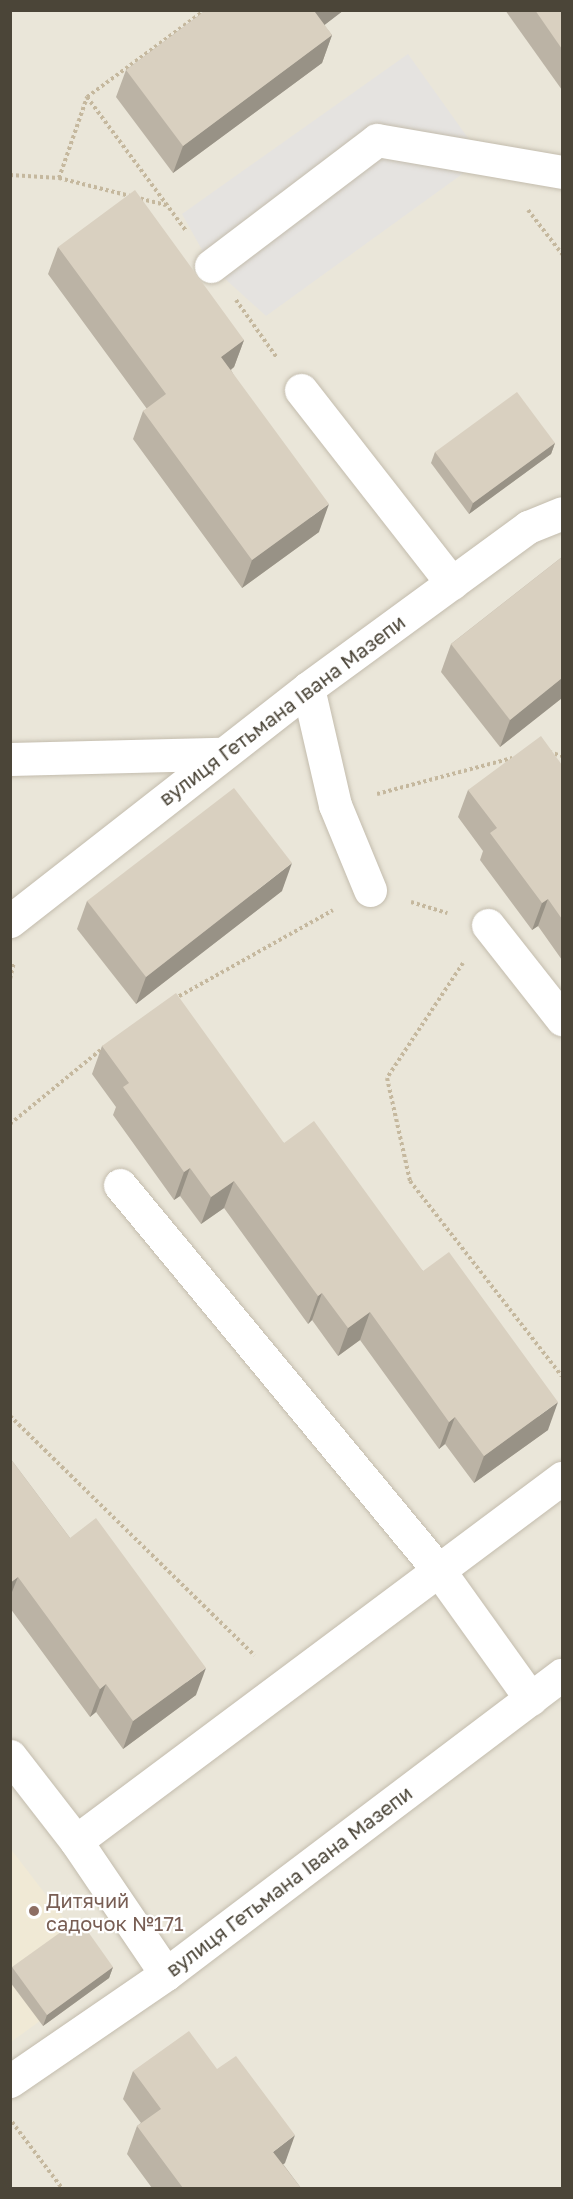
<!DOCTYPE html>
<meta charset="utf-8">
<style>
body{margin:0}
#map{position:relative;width:573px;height:2199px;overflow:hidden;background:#f6f3ec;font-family:"Golos Text",sans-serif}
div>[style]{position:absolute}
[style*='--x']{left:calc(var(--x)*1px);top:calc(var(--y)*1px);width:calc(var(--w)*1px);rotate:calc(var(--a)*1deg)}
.residential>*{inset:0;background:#eae6d9}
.education>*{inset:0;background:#f0e9d5}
.parking>*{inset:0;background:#e5e3e0}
.path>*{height:4px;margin-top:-2px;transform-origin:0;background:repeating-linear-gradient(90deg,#c5b89e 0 3px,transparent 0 6px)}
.roads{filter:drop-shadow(0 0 2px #c3bcad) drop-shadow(0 0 2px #c3bcad)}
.minor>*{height:33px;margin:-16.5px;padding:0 16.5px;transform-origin:16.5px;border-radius:16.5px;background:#fff}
.wall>*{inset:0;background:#bbb3a5}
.shaded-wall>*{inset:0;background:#989286}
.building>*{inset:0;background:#d9d0c0}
.dots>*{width:16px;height:16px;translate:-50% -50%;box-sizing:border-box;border:3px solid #fff;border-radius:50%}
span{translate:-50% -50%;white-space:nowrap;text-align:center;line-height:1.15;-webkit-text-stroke:4.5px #fff;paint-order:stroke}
.street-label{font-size:20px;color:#4b4538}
.education-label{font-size:20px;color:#785e54}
.left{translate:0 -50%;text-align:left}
.frame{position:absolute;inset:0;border:12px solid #4b4538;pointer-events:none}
</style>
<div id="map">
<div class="residential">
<div style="clip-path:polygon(11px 11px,562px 11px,562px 2188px,11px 2188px)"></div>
</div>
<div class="education">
<div style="clip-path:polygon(10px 1848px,106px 1973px,11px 2042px,10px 2042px)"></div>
</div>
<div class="parking">
<div style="clip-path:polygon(408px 54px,483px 159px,266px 316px,211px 266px,182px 214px)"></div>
</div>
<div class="path">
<div style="--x:87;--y:97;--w:167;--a:53.5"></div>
<div style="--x:10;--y:175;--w:49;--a:3.5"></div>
<div style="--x:59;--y:178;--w:110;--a:14.2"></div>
<div style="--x:59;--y:178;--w:86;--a:-70.9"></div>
<div style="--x:87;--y:97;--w:147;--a:-36.4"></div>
<div style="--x:528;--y:210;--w:56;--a:52.3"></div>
<div style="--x:236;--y:300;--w:71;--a:54.7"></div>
<div style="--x:549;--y:752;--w:14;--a:17"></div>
<div style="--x:377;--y:794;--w:140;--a:-14.9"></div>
<div style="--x:411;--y:902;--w:38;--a:17"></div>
<div style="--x:463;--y:963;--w:138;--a:123.5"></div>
<div style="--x:387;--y:1078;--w:106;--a:77.4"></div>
<div style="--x:410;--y:1181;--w:247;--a:52.1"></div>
<div style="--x:10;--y:979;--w:17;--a:-77"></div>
<div style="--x:174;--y:999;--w:182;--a:-29.2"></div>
<div style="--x:10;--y:1124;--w:122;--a:-39.3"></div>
<div style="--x:10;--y:1416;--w:342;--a:44.4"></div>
<div style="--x:12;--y:2122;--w:83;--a:52.9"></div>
</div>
<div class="roads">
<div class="minor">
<div style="--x:211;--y:266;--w:208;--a:-37.2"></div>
<div style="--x:377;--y:140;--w:188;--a:9.8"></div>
<div style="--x:301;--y:390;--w:245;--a:52"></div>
<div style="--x:308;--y:688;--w:120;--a:77"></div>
<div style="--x:335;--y:805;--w:92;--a:67.6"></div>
<div style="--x:10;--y:759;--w:212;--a:-1.4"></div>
<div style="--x:10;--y:921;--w:378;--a:-38"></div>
<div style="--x:308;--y:688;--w:273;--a:-36.2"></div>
<div style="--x:528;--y:527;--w:37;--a:-22"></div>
<div style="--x:488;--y:925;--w:120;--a:51.8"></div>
<div style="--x:120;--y:1185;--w:502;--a:50.41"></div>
<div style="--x:440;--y:1572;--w:156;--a:54.4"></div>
<div style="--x:10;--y:1756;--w:108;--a:52.2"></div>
<div style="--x:166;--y:1974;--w:161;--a:-124.1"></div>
<div style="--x:76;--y:1841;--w:607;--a:-36.76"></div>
<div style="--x:10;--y:2081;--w:189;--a:-34.4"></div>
<div style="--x:166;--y:1974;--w:496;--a:-37.1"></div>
</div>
</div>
<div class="wall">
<div style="clip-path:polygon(206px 10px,344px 10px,324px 25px,332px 35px,322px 63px,173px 173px,116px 97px,126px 70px)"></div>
<div style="clip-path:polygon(505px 10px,562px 10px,562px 90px)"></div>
<div style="clip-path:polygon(58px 247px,244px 340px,234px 367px,231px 370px,319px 532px,242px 588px,133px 439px,143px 411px,147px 409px,48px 274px)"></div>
<div style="clip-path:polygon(555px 443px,551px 454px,469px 514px,431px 463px,435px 452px)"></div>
<div style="clip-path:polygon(562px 557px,562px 698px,500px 747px,441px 672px,451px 644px)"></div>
<div style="clip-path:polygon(562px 765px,562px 960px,538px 926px,532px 930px,480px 860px,483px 851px,458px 817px,468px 790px)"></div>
<div style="clip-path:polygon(282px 891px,136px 1004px,77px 929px,87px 901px)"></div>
<div style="clip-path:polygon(102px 1046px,284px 1143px,423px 1271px,548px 1430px,474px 1483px,445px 1444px,439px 1449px,360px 1340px,338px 1356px,312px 1320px,308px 1324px,224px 1208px,201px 1224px,180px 1196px,174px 1200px,113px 1115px,116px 1107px,92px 1074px)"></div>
<div style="clip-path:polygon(10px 1458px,70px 1538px,196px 1695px,123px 1749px,96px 1712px,90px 1717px,10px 1608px)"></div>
<div style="clip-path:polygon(12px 1967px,113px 1967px,109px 1978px,43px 2026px,10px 1982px,10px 1971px)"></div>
<div style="clip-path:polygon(133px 2071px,285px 2163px,283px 2164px,301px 2188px,152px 2188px,127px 2154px,137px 2126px,141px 2123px,123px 2099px)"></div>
</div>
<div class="shaded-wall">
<div style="clip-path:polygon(317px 10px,344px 10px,305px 40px,315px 12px)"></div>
<div style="clip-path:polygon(332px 35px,322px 63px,173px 173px,183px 146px)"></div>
<div style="clip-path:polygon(244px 340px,234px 367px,211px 384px,221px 357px)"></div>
<div style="clip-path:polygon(555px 443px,551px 454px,469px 514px,473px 503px)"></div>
<div style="clip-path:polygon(329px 504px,319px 532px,242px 588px,252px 560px)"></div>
<div style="clip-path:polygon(562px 678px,562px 698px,500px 747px,510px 720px)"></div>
<div style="clip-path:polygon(292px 863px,282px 891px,136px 1004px,146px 977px)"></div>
<div style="clip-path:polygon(548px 899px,538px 926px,532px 930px,542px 903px)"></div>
<div style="clip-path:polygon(190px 1168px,180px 1196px,174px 1200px,184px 1172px)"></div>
<div style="clip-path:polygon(234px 1181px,224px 1208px,201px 1224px,211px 1197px)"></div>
<div style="clip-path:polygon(322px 1293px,312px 1320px,308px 1324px,318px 1296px)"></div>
<div style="clip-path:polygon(370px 1312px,360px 1340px,338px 1356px,348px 1328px)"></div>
<div style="clip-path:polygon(558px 1402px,548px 1430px,474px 1483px,484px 1456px)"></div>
<div style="clip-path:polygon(455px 1417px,445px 1444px,439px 1449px,449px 1422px)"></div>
<div style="clip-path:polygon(18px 1577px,10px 1597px,10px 1583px)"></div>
<div style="clip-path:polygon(206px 1668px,196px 1695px,123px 1749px,133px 1721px)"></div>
<div style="clip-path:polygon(106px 1684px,96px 1712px,90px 1717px,100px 1689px)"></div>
<div style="clip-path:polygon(113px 1967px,109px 1978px,43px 2026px,47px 2015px)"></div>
<div style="clip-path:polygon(295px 2135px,285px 2163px,263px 2179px,273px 2152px)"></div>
</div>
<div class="building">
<div style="clip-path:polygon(206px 10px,317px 10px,315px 12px,332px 35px,183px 146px,126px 70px)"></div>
<div style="clip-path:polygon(535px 10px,562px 10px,562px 49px)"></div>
<div style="clip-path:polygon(135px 190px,244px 340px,221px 357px,329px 504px,252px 560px,143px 411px,166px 394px,58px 247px)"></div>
<div style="clip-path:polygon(517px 392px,555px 443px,473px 503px,435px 452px)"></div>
<div style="clip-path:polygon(562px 557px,562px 678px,510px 720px,451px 644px)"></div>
<div style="clip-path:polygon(541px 736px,562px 765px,562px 919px,548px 899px,542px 903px,490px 833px,497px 828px,468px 790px)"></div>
<div style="clip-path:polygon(234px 788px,292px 863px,146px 977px,87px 901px)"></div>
<div style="clip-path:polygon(176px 993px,284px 1143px,314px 1121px,423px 1271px,449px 1252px,558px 1402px,484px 1456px,455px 1417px,449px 1422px,370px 1312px,348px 1328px,322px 1293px,318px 1296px,234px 1181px,211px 1197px,190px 1168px,184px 1172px,123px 1087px,129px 1083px,102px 1046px)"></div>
<div style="clip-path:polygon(10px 1458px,70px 1538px,96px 1518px,206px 1668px,133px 1721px,106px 1684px,100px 1689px,18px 1577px,10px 1583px)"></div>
<div style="clip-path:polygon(79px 1919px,113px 1967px,47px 2015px,12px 1967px)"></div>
<div style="clip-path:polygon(189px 2031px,217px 2069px,236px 2056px,295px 2135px,273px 2152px,301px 2188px,183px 2188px,137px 2126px,161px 2109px,133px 2071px)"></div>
</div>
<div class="dots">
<div style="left:34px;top:1911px;background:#8d6e63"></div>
</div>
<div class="street-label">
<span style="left:282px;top:710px;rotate:-37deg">вулиця Гетьмана Івана Мазепи</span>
<span style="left:289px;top:1881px;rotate:-37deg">вулиця Гетьмана Івана Мазепи</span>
</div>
<div class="education-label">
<span class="left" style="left:46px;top:1912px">Дитячий<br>садочок №171</span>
</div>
<div class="frame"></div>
</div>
